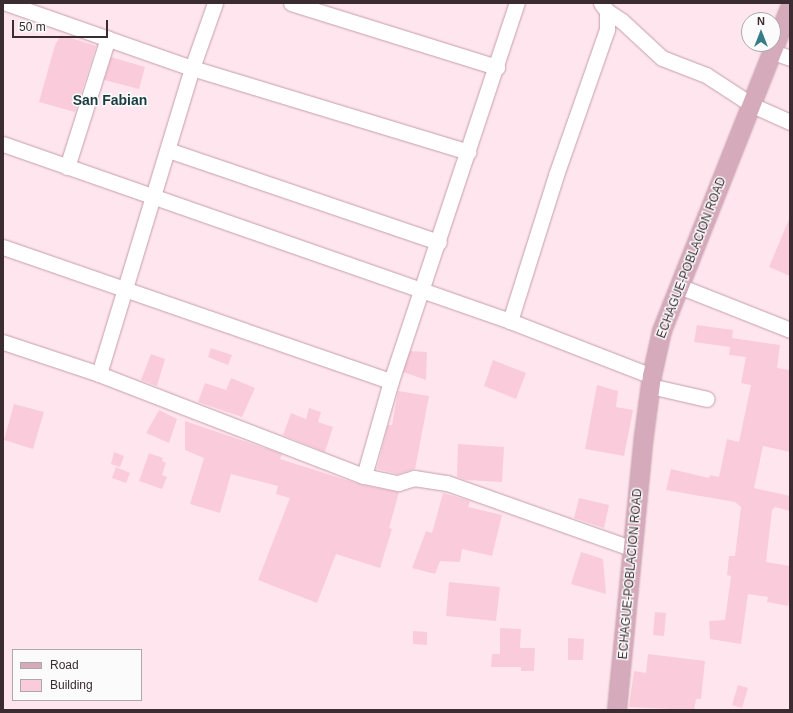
<!DOCTYPE html>
<style>
body{margin:0}
#map{position:relative;width:793px;height:713px;overflow:hidden;background:#ffe6ee;font-family:Arial,sans-serif}
div>[style]{position:absolute}
[style*='--x']{left:calc(var(--x)*1px);top:calc(var(--y)*1px);width:calc(var(--w)*1px);rotate:calc(var(--a)*1deg)}
.building>*{inset:0;background:#facbdb}
.roads{filter:drop-shadow(0 0 1px #c49eab) drop-shadow(0 0 1px #c49eab)}
.minor>*{height:15px;margin:-7.5px;padding:0 7.5px;transform-origin:7.5px;border-radius:7.5px;background:#fff}
.major>*{height:18px;margin:-9px;padding:0 9px;transform-origin:9px;border-radius:9px;background:#d5aaba}
span{translate:-50% -50%;white-space:nowrap;text-align:center;line-height:1.15;-webkit-text-stroke:3px #fbfbfb;paint-order:stroke}
.street-label{font-size:12px;color:#3b2c31}
.quarter-label{font-size:14px;color:#1a3b40;font-weight:700}
.frame{position:absolute;inset:0;border:4px solid #3b2c31;pointer-events:none}
.legend{position:absolute;left:12px;top:649px;width:130px;height:52px;box-sizing:border-box;background:#fbfbfb;border:1px solid #aea8aa;margin:0;padding:5px 7px;list-style:none;font-size:12px;color:#3b2c31}
.legend li{display:flex;align-items:center;gap:8px;height:20px}
.legend b{width:20px;border:1px solid #aea8aa}
.north{position:absolute;left:741px;top:12px;width:40px;height:40px;box-sizing:border-box;background:#fbfbfb;border:1px solid #aea8aa;border-radius:50%;rotate:0deg;font-size:11px;font-weight:700;line-height:16px;text-align:center;color:#3b2c31}
.north::after{content:'';display:block;margin:auto;width:14px;height:18px;background:#357c87;clip-path:polygon(50% 0,100% 100%,50% 72%,0 100%)}
.scale{position:absolute;left:12px;top:20px;width:96px;height:18px;box-sizing:border-box;border:2px solid #3b2c31;border-top:0;padding-left:5px;font-size:12px;line-height:14px;white-space:nowrap;color:#3b2c31;-webkit-text-stroke:3px #fbfbfb;paint-order:stroke}
</style>
<div id="map">
<div class="building">
<div style="clip-path:polygon(61px 35px,96px 46px,75px 112px,39px 102px,55px 45px)"></div>
<div style="clip-path:polygon(111px 57px,145px 67px,139px 89px,104px 80px)"></div>
<div style="clip-path:polygon(790px 217px,790px 276px,769px 267px)"></div>
<div style="clip-path:polygon(697px 325px,733px 330px,732px 338px,780px 345px,777px 368px,790px 370px,790px 452px,763px 446px,754px 488px,790px 496px,790px 511px,775px 507px,772px 510px,766px 562px,790px 566px,790px 593px,788px 606px,767px 602px,768px 597px,748px 594px,741px 644px,710px 639px,709px 621px,725px 620px,731px 576px,727px 575px,729px 556px,735px 556px,741px 507px,735px 502px,666px 490px,671px 469px,709px 478px,710px 475px,719px 477px,727px 439px,739px 442px,751px 385px,741px 383px,746px 357px,729px 355px,730px 347px,694px 342px)"></div>
<div style="clip-path:polygon(211px 348px,232px 355px,228px 365px,208px 357px)"></div>
<div style="clip-path:polygon(410px 351px,427px 352px,426px 380px,403px 372px)"></div>
<div style="clip-path:polygon(151px 354px,165px 359px,157px 386px,141px 380px)"></div>
<div style="clip-path:polygon(493px 360px,526px 373px,516px 399px,484px 386px)"></div>
<div style="clip-path:polygon(231px 378px,255px 388px,242px 417px,198px 402px,205px 383px,226px 390px)"></div>
<div style="clip-path:polygon(597px 385px,618px 391px,616px 407px,633px 410px,624px 456px,585px 449px)"></div>
<div style="clip-path:polygon(398px 391px,429px 396px,415px 469px,398px 474px,377px 469px,388px 425px,392px 425px)"></div>
<div style="clip-path:polygon(14px 404px,44px 412px,33px 449px,4px 440px)"></div>
<div style="clip-path:polygon(309px 408px,321px 412px,318px 422px,333px 427px,325px 452px,283px 435px,291px 413px,306px 419px)"></div>
<div style="clip-path:polygon(159px 410px,177px 419px,169px 443px,146px 433px)"></div>
<div style="clip-path:polygon(185px 421px,282px 454px,280px 459px,362px 485px,399px 492px,389px 528px,392px 529px,380px 568px,336px 554px,317px 603px,258px 580px,290px 498px,276px 494px,278px 486px,231px 474px,220px 513px,190px 504px,204px 458px,185px 450px)"></div>
<div style="clip-path:polygon(458px 444px,504px 447px,502px 482px,466px 480px,457px 477px)"></div>
<div style="clip-path:polygon(114px 452px,124px 456px,120px 467px,111px 464px)"></div>
<div style="clip-path:polygon(149px 453px,163px 458px,162px 461px,166px 463px,162px 475px,167px 477px,162px 489px,139px 481px)"></div>
<div style="clip-path:polygon(116px 467px,130px 473px,126px 483px,112px 478px)"></div>
<div style="clip-path:polygon(443px 493px,470px 501px,468px 507px,502px 515px,492px 556px,462px 549px,460px 562px,440px 561px,435px 574px,412px 568px,426px 531px,432px 533px)"></div>
<div style="clip-path:polygon(579px 498px,609px 505px,604px 528px,574px 518px)"></div>
<div style="clip-path:polygon(581px 552px,603px 559px,606px 594px,571px 584px)"></div>
<div style="clip-path:polygon(449px 582px,500px 587px,496px 621px,446px 616px)"></div>
<div style="clip-path:polygon(655px 612px,666px 613px,664px 636px,653px 635px)"></div>
<div style="clip-path:polygon(500px 628px,521px 629px,520px 648px,535px 648px,534px 671px,521px 671px,521px 667px,491px 667px,492px 654px,500px 654px)"></div>
<div style="clip-path:polygon(413px 631px,427px 632px,427px 645px,413px 644px)"></div>
<div style="clip-path:polygon(568px 638px,584px 639px,583px 660px,568px 660px)"></div>
<div style="clip-path:polygon(648px 654px,705px 661px,701px 699px,696px 699px,694px 710px,629px 707px,634px 671px,646px 673px)"></div>
<div style="clip-path:polygon(738px 685px,748px 688px,742px 708px,732px 705px)"></div>
</div>
<div class="roads">
<div class="minor">
<div style="--x:6;--y:3;--w:197;--a:19.3"></div>
<div style="--x:192;--y:68;--w:289;--a:16.9"></div>
<div style="--x:291;--y:3;--w:216;--a:17.3"></div>
<div style="--x:607;--y:11;--w:18;--a:34"></div>
<div style="--x:622;--y:21;--w:54;--a:42.8"></div>
<div style="--x:662;--y:58;--w:47;--a:21.1"></div>
<div style="--x:706;--y:75;--w:55;--a:33.1"></div>
<div style="--x:752;--y:105;--w:42;--a:24.1"></div>
<div style="--x:773;--y:52;--w:18;--a:19"></div>
<div style="--x:3;--y:144;--w:537;--a:19.24"></div>
<div style="--x:510;--y:321;--w:152;--a:21.2"></div>
<div style="--x:168;--y:150;--w:286;--a:18.8"></div>
<div style="--x:67;--y:167;--w:135;--a:-72.4"></div>
<div style="--x:3;--y:247;--w:410;--a:19.1"></div>
<div style="--x:679;--y:286;--w:119;--a:21.6"></div>
<div style="--x:510;--y:321;--w:153;--a:-72.5"></div>
<div style="--x:556;--y:175;--w:155;--a:-70.7"></div>
<div style="--x:607;--y:29;--w:18;--a:-90"></div>
<div style="--x:607;--y:11;--w:10;--a:-127"></div>
<div style="--x:3;--y:342;--w:101;--a:18.4"></div>
<div style="--x:99;--y:374;--w:284;--a:21.1"></div>
<div style="--x:364;--y:476;--w:35;--a:12"></div>
<div style="--x:398;--y:483;--w:17;--a:-17"></div>
<div style="--x:414;--y:478;--w:33;--a:9"></div>
<div style="--x:447;--y:483;--w:197;--a:19.5"></div>
<div style="--x:99;--y:374;--w:320;--a:-73.1"></div>
<div style="--x:192;--y:68;--w:69;--a:-70.5"></div>
<div style="--x:650;--y:386;--w:58;--a:12.8"></div>
<div style="--x:364;--y:476;--w:99;--a:-74.1"></div>
<div style="--x:391;--y:381;--w:398;--a:-71.6"></div>
</div>
<div class="major">
<div style="--x:617;--y:710;--w:275;--a:-84.4"></div>
<div style="--x:644;--y:436;--w:61;--a:-82.4"></div>
<div style="--x:652;--y:376;--w:46;--a:-77.5"></div>
<div style="--x:662;--y:331;--w:347;--a:-68.4"></div>
</div>
</div>
<div class="street-label">
<span style="left:692px;top:258px;rotate:-69deg">ECHAGUE-POBLACION ROAD</span>
<span style="left:631px;top:574px;rotate:-85deg">ECHAGUE-POBLACION ROAD</span>
</div>
<div class="quarter-label">
<span style="left:110px;top:100px">San Fabian</span>
</div>
<div class="frame"></div>
<ul class="legend">
<li><b style="height:5px;background:#d5aaba"></b>Road</li>
<li><b style="height:11px;background:#facbdb"></b>Building</li>
</ul>
<div class="north">N</div>
<div class="scale">50 m</div>
</div>
